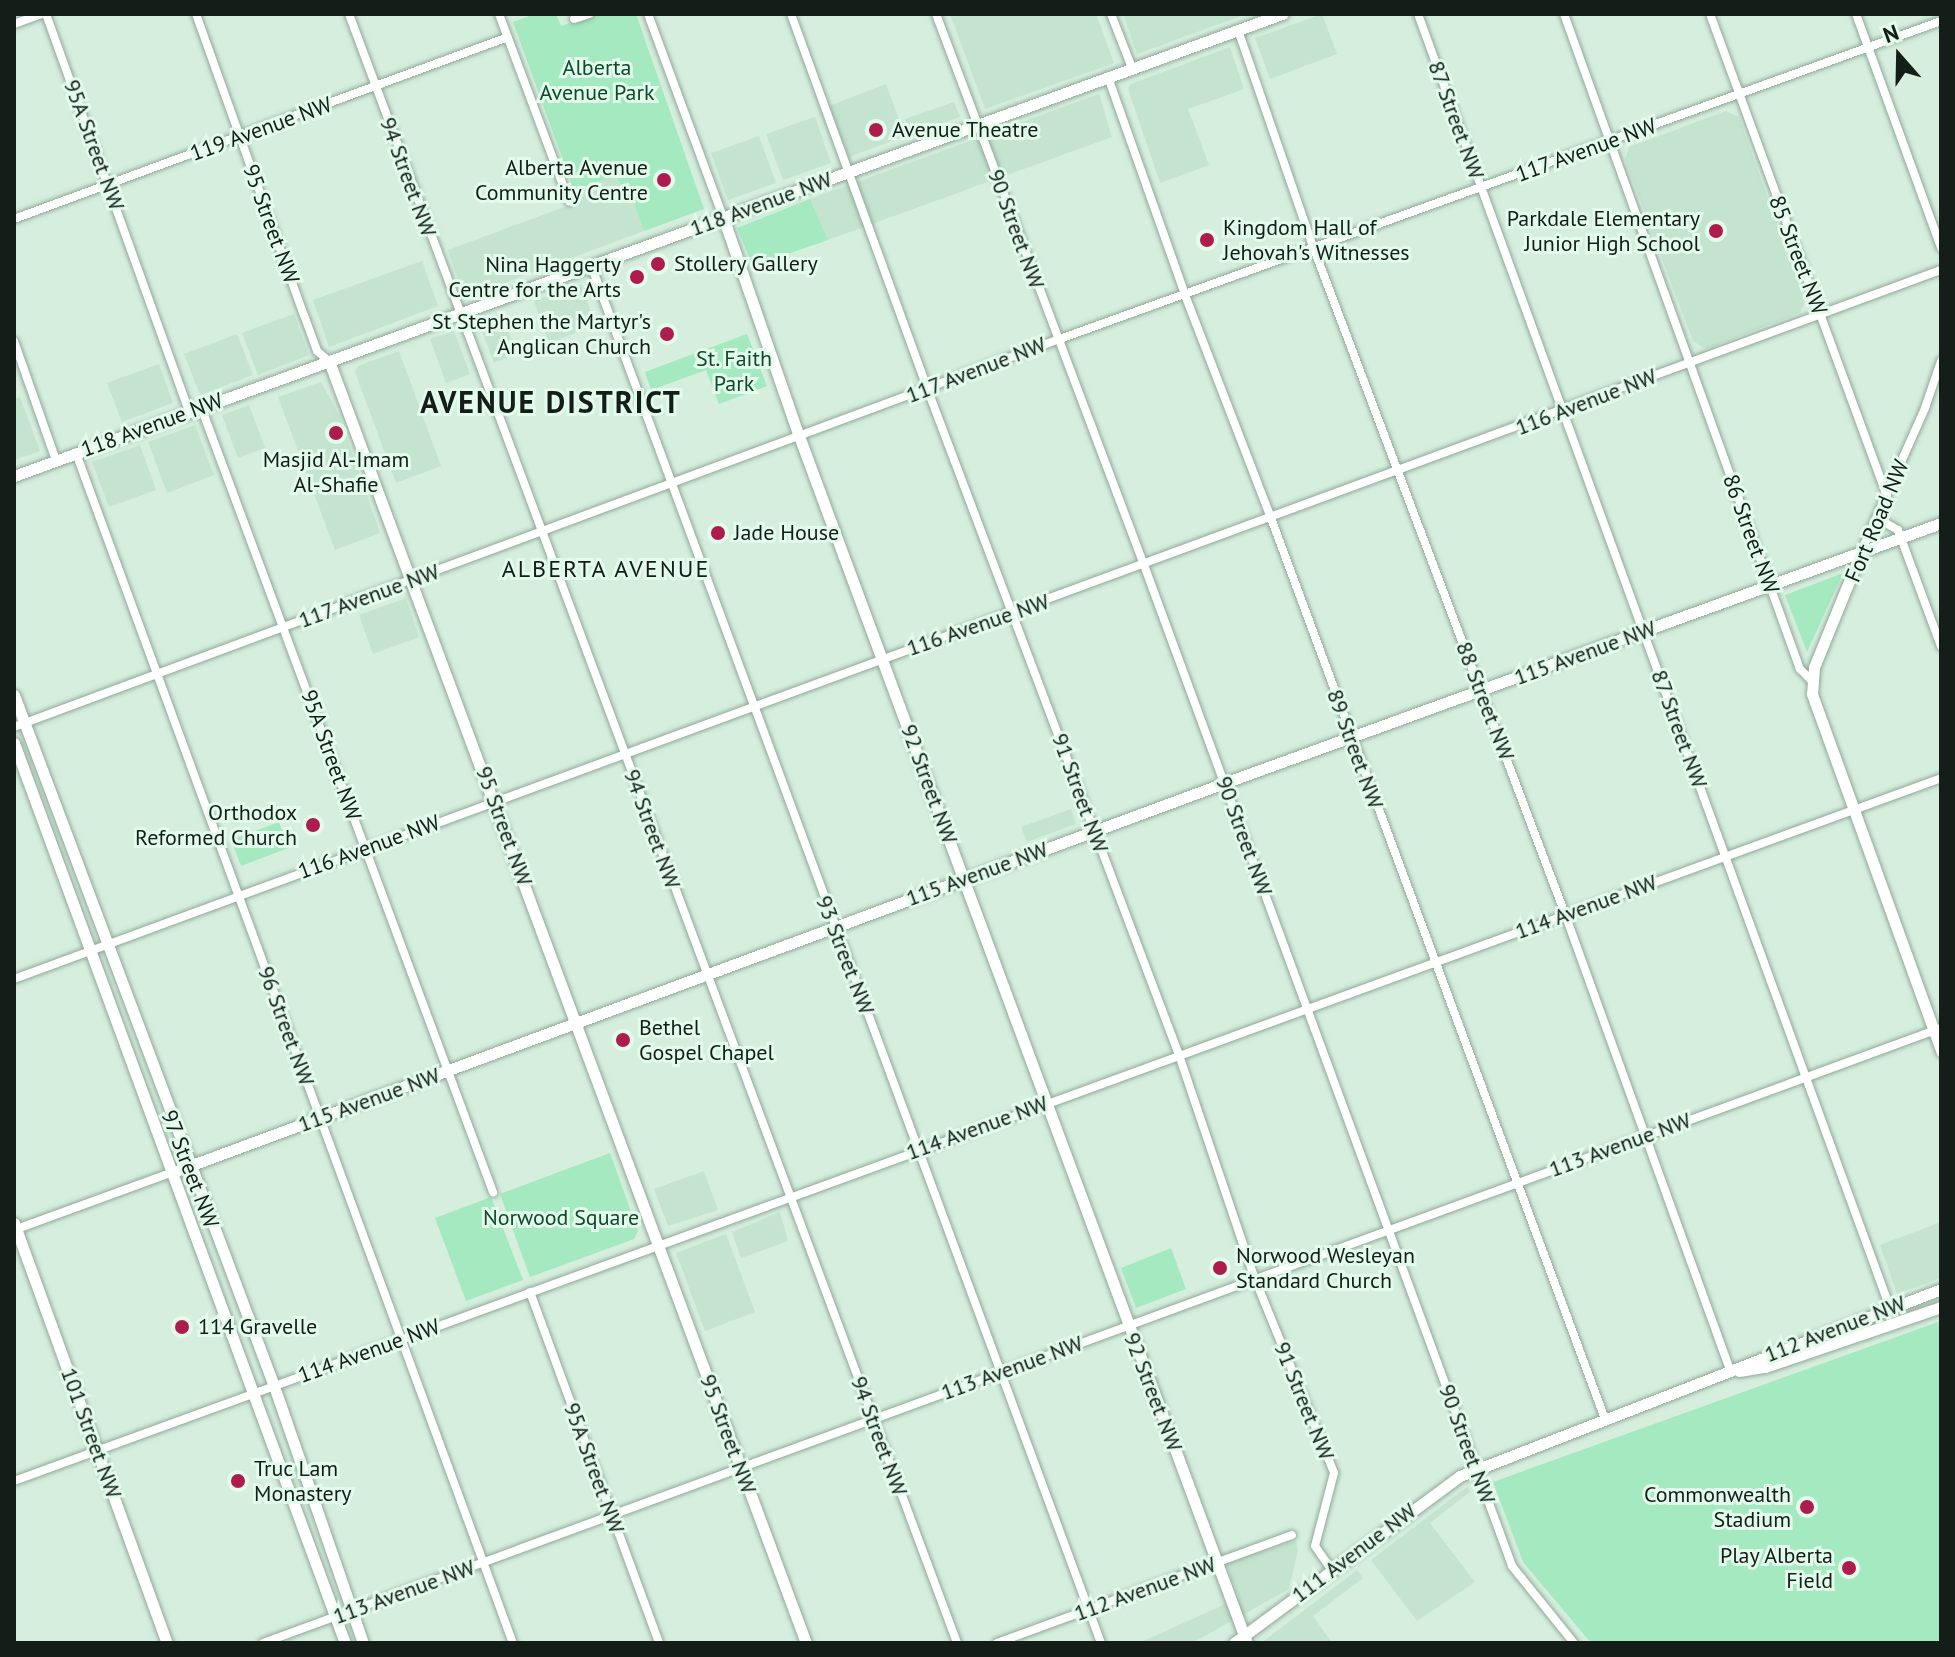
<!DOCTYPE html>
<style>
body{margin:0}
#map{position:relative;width:1955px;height:1657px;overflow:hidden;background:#d5eede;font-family:"PT Sans",sans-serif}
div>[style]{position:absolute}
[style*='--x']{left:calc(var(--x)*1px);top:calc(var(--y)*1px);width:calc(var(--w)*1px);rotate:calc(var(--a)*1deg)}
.built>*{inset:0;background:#c4e4d0}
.green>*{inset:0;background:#a4e9bf}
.roads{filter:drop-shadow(0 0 2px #90a899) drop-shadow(0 0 2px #90a899)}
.street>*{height:8px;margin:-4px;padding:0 4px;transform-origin:4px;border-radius:4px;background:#fff}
.secondary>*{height:11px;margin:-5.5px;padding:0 5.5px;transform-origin:5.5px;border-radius:5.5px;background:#fff}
.dots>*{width:22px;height:22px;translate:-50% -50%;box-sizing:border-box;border:4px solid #e2fbeb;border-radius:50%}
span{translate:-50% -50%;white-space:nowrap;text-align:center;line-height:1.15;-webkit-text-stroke:6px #e2fbeb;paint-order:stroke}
.park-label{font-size:22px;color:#0f492d}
.street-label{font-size:22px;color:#141d18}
.poi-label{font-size:22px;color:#141d18}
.left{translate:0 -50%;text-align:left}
.right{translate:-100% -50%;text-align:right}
.neighbourhood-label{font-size:24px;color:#141d18;letter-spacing:2px}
.district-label{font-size:30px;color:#141d18;font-weight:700;letter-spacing:2px}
.frame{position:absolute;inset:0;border:16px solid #141d18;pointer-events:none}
.north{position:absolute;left:1859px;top:16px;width:80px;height:80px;-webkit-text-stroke:6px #e2fbeb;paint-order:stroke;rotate:340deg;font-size:22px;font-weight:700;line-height:32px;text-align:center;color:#141d18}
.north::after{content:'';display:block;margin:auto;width:28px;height:36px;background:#141d18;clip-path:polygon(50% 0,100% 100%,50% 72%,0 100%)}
</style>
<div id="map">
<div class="built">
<div style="clip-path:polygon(950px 14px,1096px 14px,1114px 63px,985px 109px)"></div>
<div style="clip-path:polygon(1123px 14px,1247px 14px,1137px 54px)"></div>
<div style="clip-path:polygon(1322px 14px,1337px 54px,1270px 79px,1255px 38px)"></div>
<div style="clip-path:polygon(1230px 47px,1244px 89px,1188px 109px,1209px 165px,1160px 183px,1128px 89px,1131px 84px)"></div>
<div style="clip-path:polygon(886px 84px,905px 136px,849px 157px,829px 106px)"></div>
<div style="clip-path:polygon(1099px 94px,1112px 137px,828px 240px,810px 199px)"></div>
<div style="clip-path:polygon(954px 102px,960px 117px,910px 135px,905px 119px)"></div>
<div style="clip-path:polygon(1726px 111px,1739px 117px,1805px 302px,1800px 313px,1706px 349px,1693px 341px,1625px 160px,1629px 147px)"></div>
<div style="clip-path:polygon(815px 117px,831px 163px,783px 180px,766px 134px)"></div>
<div style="clip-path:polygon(759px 136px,776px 183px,728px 200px,711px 153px)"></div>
<div style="clip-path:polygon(614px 176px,632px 197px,644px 231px,464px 298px,448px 250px,578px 202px,574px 190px)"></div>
<div style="clip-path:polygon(422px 261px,438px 306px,329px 347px,313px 300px)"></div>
<div style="clip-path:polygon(581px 284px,596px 325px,549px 343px,534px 301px)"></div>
<div style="clip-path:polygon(502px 313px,517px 354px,494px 363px,478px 321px)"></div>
<div style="clip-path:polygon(294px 314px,309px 355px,258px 375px,242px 333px)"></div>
<div style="clip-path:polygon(454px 331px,470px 374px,446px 383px,430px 339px)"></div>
<div style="clip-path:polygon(237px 334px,253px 375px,200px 395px,184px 354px)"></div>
<div style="clip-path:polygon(399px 351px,441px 466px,396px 483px,355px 372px,358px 366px)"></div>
<div style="clip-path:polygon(159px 364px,173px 403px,122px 422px,107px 383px)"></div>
<div style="clip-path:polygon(321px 382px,339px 415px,380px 533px,335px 550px,278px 397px)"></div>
<div style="clip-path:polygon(20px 397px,40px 451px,14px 460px,14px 399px)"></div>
<div style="clip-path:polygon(249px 405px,265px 448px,238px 458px,222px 415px)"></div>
<div style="clip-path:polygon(195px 425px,214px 475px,167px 493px,148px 442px)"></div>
<div style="clip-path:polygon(140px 445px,156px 490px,109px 507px,92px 462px)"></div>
<div style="clip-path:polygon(406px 598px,419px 637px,373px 654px,359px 615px)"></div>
<div style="clip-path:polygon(1071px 809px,1076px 824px,1027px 842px,1021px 827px)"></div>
<div style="clip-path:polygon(704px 1171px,718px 1210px,668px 1226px,654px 1189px)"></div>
<div style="clip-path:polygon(780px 1212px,788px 1241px,741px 1258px,732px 1232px)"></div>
<div style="clip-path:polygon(1941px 1222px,1941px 1278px,1897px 1294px,1880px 1245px)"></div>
<div style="clip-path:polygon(726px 1234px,755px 1312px,705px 1331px,676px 1253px)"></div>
<div style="clip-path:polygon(1468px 1486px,1470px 1492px,1430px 1523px,1475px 1582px,1417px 1621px,1371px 1560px)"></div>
<div style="clip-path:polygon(1296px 1541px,1298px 1550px,1289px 1589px,1192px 1643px,1139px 1643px,1239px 1598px,1227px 1564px)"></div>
<div style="clip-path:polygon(1357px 1570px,1363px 1578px,1313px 1616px,1332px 1643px,1261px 1643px)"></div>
</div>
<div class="green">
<div style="clip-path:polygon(535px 14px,556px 14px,561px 26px,597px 14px,636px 14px,704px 209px,644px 231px,632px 197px,614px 176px,574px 190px,513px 22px)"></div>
<div style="clip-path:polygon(810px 199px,828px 240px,753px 266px,737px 228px)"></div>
<div style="clip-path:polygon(747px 334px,767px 386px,719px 404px,706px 370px,651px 390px,645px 372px)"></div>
<div style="clip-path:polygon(1843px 573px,1807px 652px,1785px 595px)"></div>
<div style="clip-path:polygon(279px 822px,288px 848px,241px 866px,231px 840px)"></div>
<div style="clip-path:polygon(610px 1153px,638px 1231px,634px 1239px,530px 1277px,500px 1194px)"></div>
<div style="clip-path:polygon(491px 1197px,523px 1280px,466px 1301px,435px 1218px)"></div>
<div style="clip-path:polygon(1171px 1248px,1186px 1289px,1136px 1308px,1121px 1268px)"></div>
<div style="clip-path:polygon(1941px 1321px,1941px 1643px,1591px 1643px,1523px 1562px,1493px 1482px)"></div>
</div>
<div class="roads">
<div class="street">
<div style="--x:46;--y:14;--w:422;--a:70.2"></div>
<div style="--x:196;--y:14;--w:320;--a:70.3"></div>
<div style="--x:304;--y:315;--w:38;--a:70"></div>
<div style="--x:317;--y:351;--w:16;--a:40"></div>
<div style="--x:349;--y:14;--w:1739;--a:69.53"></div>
<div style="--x:499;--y:14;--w:200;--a:69.5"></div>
<div style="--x:648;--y:14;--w:216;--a:69.7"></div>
<div style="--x:791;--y:14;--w:398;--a:70"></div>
<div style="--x:927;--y:388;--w:713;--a:69.3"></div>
<div style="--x:1179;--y:1055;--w:237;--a:71.3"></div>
<div style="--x:1255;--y:1279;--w:209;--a:67.8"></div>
<div style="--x:1334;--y:1473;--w:75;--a:104.6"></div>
<div style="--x:1315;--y:1546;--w:29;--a:55"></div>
<div style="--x:936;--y:14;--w:589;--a:69.32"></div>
<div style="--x:1144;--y:565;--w:1067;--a:69.81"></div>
<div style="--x:1512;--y:1566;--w:99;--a:51.2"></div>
<div style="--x:1111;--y:14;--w:58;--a:68.7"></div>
<div style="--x:1418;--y:14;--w:1377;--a:69.96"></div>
<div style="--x:1564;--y:14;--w:696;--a:70.19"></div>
<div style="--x:1800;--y:669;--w:16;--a:45"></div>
<div style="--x:1710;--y:14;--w:513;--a:69.84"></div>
<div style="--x:1856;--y:14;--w:249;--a:70"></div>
<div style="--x:574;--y:19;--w:16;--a:-18"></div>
<div style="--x:14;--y:24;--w:29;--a:-20"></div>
<div style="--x:1238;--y:30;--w:232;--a:70.9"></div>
<div style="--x:1314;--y:249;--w:711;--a:69.32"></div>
<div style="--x:1565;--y:914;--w:488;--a:70.1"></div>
<div style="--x:1108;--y:77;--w:231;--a:70.5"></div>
<div style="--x:1185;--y:295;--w:239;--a:68.9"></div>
<div style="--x:1271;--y:518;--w:961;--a:69.66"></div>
<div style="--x:14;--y:219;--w:526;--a:-20.22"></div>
<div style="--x:591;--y:265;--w:1469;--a:69.69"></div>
<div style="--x:14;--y:341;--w:126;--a:70.6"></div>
<div style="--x:201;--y:407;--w:838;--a:69.6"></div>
<div style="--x:76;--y:453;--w:1268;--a:69.84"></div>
<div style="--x:1877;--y:518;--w:24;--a:30"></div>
<div style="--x:1898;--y:530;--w:124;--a:69.7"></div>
<div style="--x:1861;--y:552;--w:158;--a:-66"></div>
<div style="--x:1925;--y:408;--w:50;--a:-71.2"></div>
<div style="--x:14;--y:727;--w:1112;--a:-20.36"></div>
<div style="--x:1057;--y:340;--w:940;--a:-19.84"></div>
<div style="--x:14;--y:979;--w:2053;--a:-20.2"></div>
<div style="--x:14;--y:1230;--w:169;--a:-20"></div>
<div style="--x:530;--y:1292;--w:374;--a:69.8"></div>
<div style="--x:14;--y:1481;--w:2051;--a:-20.04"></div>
<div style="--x:263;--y:1643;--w:1787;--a:-20.13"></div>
<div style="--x:997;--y:1643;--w:314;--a:-20.1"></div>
</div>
<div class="secondary">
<div style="--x:723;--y:217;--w:232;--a:70.9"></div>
<div style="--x:799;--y:436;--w:1287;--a:69.64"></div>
<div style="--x:329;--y:361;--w:1368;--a:69.59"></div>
<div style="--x:14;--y:476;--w:1350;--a:-20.02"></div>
<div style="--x:1861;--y:552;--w:124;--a:112.2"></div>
<div style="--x:1814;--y:667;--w:27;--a:94"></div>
<div style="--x:1812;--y:694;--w:380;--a:70.1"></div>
<div style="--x:14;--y:695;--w:738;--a:69.38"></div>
<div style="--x:274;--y:1386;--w:272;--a:70.9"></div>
<div style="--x:14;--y:743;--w:959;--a:69.81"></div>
<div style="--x:173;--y:1172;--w:1121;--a:-20.31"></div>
<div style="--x:1224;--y:783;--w:763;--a:-19.93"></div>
<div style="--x:14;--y:1223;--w:447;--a:70"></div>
<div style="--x:1739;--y:1371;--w:26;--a:-9"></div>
<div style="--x:1765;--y:1367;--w:186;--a:-18.8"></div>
<div style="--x:1234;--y:1643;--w:281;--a:-36.5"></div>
<div style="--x:1460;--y:1476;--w:516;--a:-21.24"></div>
</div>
</div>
<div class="dots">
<div style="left:876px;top:130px;background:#ae1c4e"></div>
<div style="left:664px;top:180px;background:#ae1c4e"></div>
<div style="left:1716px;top:231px;background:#ae1c4e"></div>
<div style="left:1207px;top:240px;background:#ae1c4e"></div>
<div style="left:658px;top:264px;background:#ae1c4e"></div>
<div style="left:637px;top:277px;background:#ae1c4e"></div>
<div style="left:667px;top:334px;background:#ae1c4e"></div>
<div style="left:336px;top:433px;background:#ae1c4e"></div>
<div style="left:718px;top:533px;background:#ae1c4e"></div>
<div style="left:313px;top:825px;background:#ae1c4e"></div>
<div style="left:623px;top:1040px;background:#ae1c4e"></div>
<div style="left:1220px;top:1268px;background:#ae1c4e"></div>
<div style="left:182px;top:1327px;background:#ae1c4e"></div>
<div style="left:238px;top:1481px;background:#ae1c4e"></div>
<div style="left:1807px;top:1507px;background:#ae1c4e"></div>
<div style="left:1849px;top:1568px;background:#ae1c4e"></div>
</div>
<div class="park-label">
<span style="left:597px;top:80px">Alberta<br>Avenue Park</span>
<span style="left:734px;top:371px">St. Faith<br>Park</span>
<span style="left:561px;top:1218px">Norwood Square</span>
</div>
<div class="street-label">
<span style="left:1456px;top:120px;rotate:70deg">87 Street NW</span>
<span style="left:261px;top:129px;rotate:-20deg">119 Avenue NW</span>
<span style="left:94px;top:145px;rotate:70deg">95A Street NW</span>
<span style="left:1586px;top:150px;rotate:-20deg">117 Avenue NW</span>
<span style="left:408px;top:177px;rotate:70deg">94 Street NW</span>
<span style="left:761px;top:204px;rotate:-20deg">118 Avenue NW</span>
<span style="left:271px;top:224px;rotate:70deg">95 Street NW</span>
<span style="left:1016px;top:229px;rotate:70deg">90 Street NW</span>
<span style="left:1798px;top:255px;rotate:69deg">85 Street NW</span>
<span style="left:976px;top:370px;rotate:-21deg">117 Avenue NW</span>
<span style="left:1586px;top:402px;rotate:-21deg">116 Avenue NW</span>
<span style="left:152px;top:425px;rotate:-20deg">118 Avenue NW</span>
<span style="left:1877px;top:521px;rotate:-67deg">Fort Road NW</span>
<span style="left:1751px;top:534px;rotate:70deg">86 Street NW</span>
<span style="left:369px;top:596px;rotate:-20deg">117 Avenue NW</span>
<span style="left:978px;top:625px;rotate:-19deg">116 Avenue NW</span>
<span style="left:1585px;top:653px;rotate:-20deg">115 Avenue NW</span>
<span style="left:1485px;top:701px;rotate:69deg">88 Street NW</span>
<span style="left:1679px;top:729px;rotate:70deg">87 Street NW</span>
<span style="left:1355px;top:749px;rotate:70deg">89 Street NW</span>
<span style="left:331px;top:755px;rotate:70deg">95A Street NW</span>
<span style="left:929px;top:784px;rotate:70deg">92 Street NW</span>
<span style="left:1080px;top:793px;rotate:70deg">91 Street NW</span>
<span style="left:504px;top:826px;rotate:70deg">95 Street NW</span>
<span style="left:652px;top:829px;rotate:70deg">94 Street NW</span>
<span style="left:1244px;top:836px;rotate:70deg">90 Street NW</span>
<span style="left:369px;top:847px;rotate:-20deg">116 Avenue NW</span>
<span style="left:977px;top:874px;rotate:-20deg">115 Avenue NW</span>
<span style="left:1586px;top:907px;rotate:-20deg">114 Avenue NW</span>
<span style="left:845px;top:955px;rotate:69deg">93 Street NW</span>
<span style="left:286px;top:1026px;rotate:70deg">96 Street NW</span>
<span style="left:369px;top:1100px;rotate:-20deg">115 Avenue NW</span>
<span style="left:977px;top:1128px;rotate:-20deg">114 Avenue NW</span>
<span style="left:1620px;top:1145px;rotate:-20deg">113 Avenue NW</span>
<span style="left:190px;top:1169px;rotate:69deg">97 Street NW</span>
<span style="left:1835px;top:1329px;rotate:-21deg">112 Avenue NW</span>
<span style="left:369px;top:1351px;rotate:-20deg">114 Avenue NW</span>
<span style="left:1012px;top:1368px;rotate:-20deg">113 Avenue NW</span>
<span style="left:1153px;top:1392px;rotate:69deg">92 Street NW</span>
<span style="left:1304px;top:1401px;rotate:68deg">91 Street NW</span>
<span style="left:91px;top:1433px;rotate:70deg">101 Street NW</span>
<span style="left:728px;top:1434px;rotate:70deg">95 Street NW</span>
<span style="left:879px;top:1436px;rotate:70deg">94 Street NW</span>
<span style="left:1467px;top:1444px;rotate:70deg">90 Street NW</span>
<span style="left:594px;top:1468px;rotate:70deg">95A Street NW</span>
<span style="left:1354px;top:1553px;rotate:-37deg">111 Avenue NW</span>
<span style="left:1145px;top:1589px;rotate:-20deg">112 Avenue NW</span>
<span style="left:404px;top:1592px;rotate:-20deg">113 Avenue NW</span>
</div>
<div class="poi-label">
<span class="left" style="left:892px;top:130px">Avenue Theatre</span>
<span class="right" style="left:648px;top:180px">Alberta Avenue<br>Community Centre</span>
<span class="right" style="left:1700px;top:231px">Parkdale Elementary<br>Junior High School</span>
<span class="left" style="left:1223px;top:240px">Kingdom Hall of<br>Jehovah's Witnesses</span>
<span class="right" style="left:621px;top:277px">Nina Haggerty<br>Centre for the Arts</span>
<span class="left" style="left:674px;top:264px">Stollery Gallery</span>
<span class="right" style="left:651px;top:334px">St Stephen the Martyr's<br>Anglican Church</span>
<span style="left:336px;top:472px">Masjid Al-Imam<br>Al-Shafie</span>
<span class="left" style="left:734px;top:533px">Jade House</span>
<span class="right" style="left:297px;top:825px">Orthodox<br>Reformed Church</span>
<span class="left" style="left:639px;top:1040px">Bethel<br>Gospel Chapel</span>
<span class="left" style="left:1236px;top:1268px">Norwood Wesleyan<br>Standard Church</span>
<span class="left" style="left:198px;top:1327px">114 Gravelle</span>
<span class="left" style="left:254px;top:1481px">Truc Lam<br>Monastery</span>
<span class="right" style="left:1791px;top:1507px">Commonwealth<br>Stadium</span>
<span class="right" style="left:1833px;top:1568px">Play Alberta<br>Field</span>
</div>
<div class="neighbourhood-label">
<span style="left:606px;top:569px">ALBERTA AVENUE</span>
</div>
<div class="district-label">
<span style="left:551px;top:402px">AVENUE DISTRICT</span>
</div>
<div class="frame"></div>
<div class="north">N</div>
</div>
